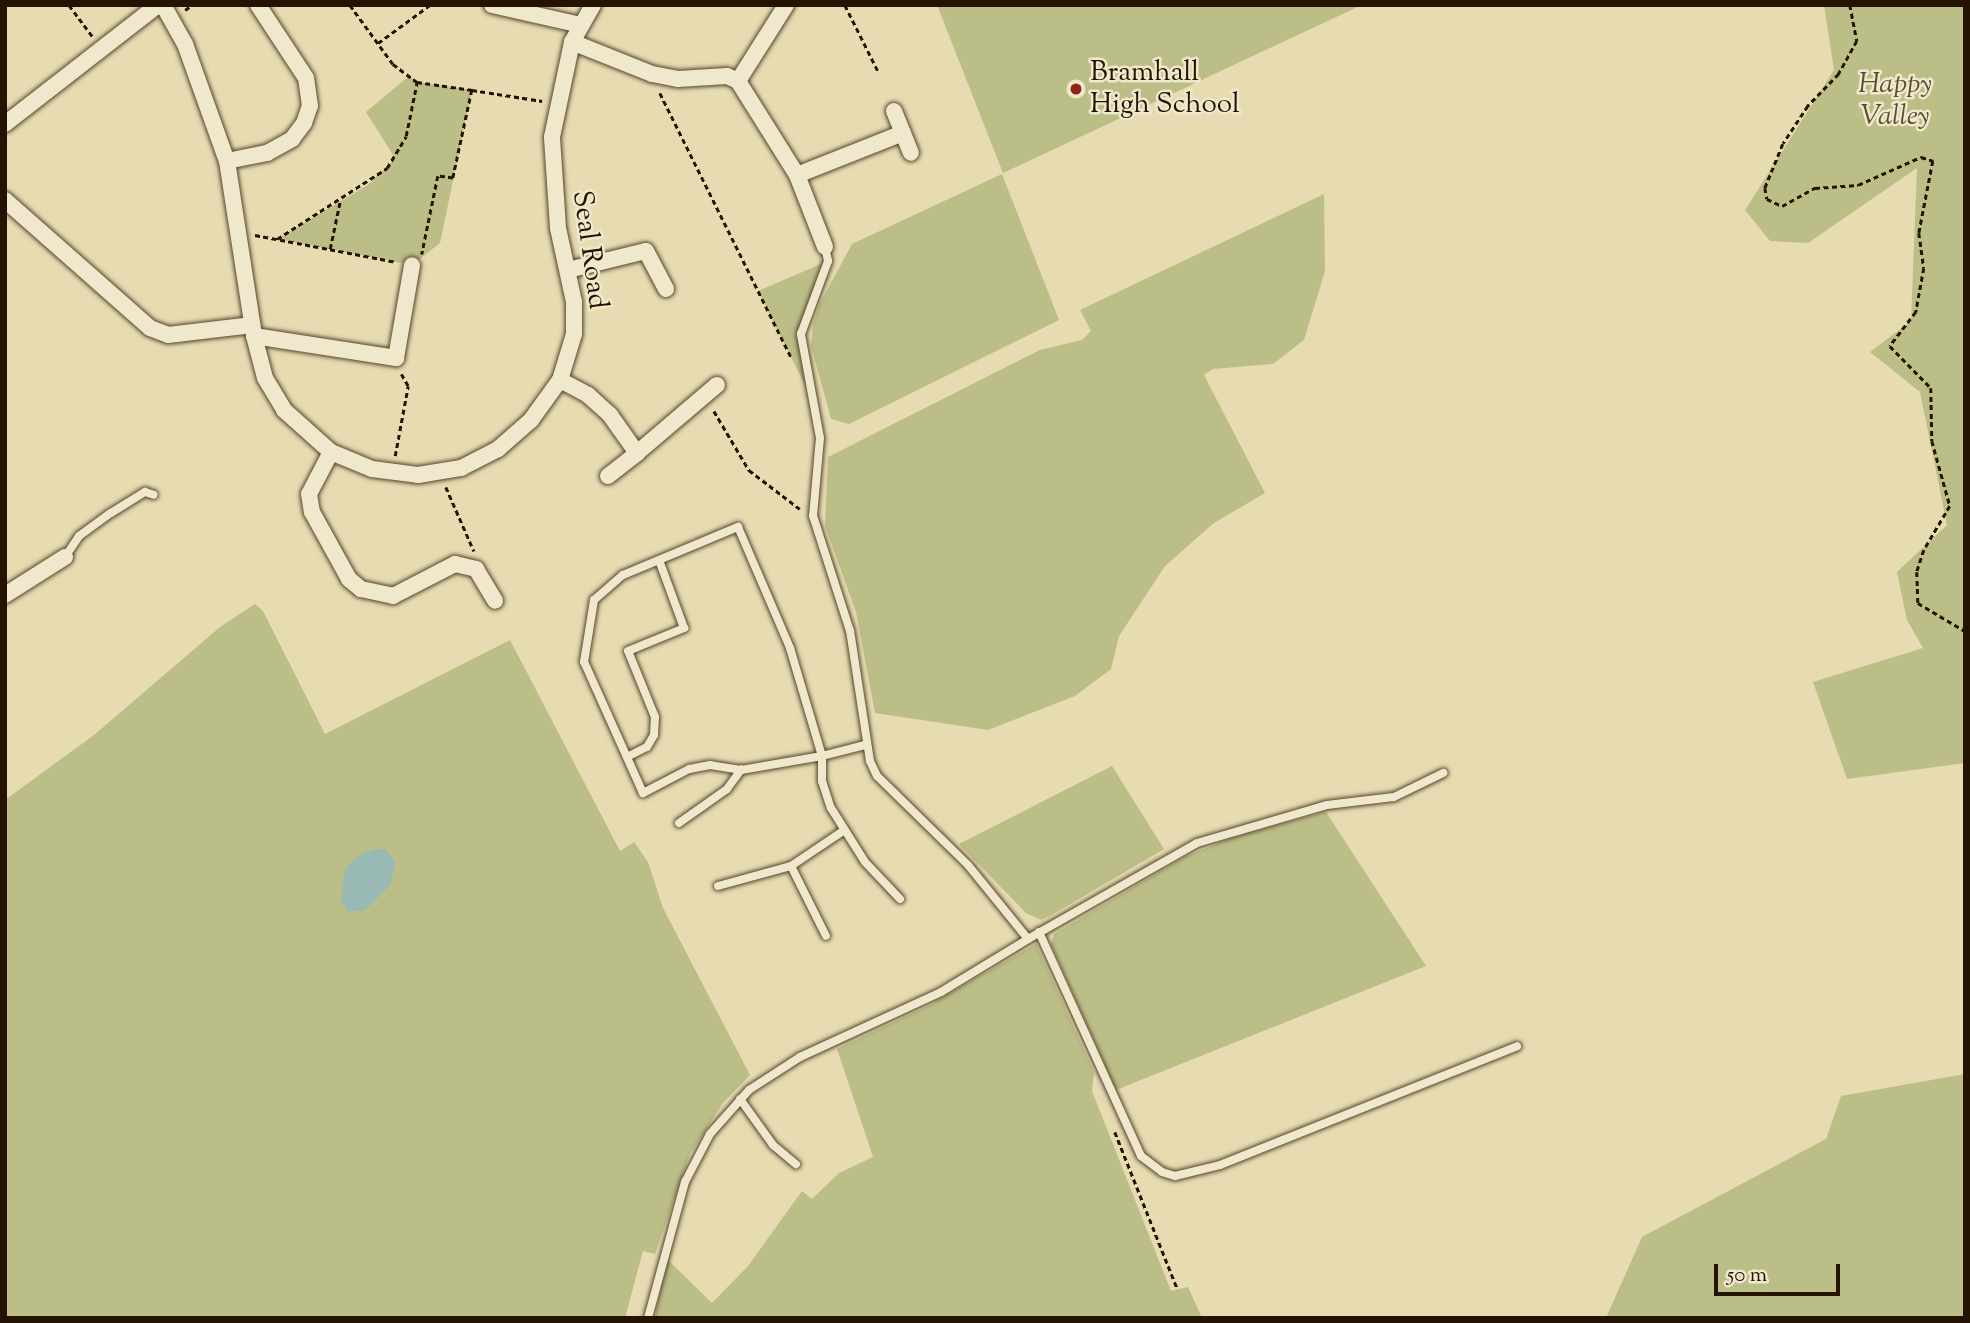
<!DOCTYPE html>
<style>
body{margin:0}
#map{position:relative;width:1970px;height:1323px;overflow:hidden;background:#e7dbb1;font-family:"Sorts Mill Goudy",serif}
div>[style]{position:absolute}
[style*='--x']{left:calc(var(--x)*1px);top:calc(var(--y)*1px);width:calc(var(--w)*1px);rotate:calc(var(--a)*1deg)}
.green>*{inset:0;background:#bcbe87}
.water>*{inset:0;background:#98b9b4}
.path>*{height:2.5px;margin-top:-1.25px;transform-origin:0;background:repeating-linear-gradient(90deg,#231300 0 5px,transparent 0 8.5px)}
.roads{filter:drop-shadow(0 0 2px #54452c) drop-shadow(0 0 2px #54452c)}
.lane>*{height:8px;margin:-4px;padding:0 4px;transform-origin:4px;border-radius:4px;background:#efe8cc}
.street>*{height:16px;margin:-8px;padding:0 8px;transform-origin:8px;border-radius:8px;background:#efe8cc}
.dots>*{width:19px;height:19px;translate:-50% -50%;box-sizing:border-box;border:4px solid #efe8cc;border-radius:50%}
span{translate:-50% -50%;white-space:nowrap;text-align:center;line-height:1.15;-webkit-text-stroke:5px #efe8cc;paint-order:stroke}
.poi-label{font-size:28px;color:#231300}
.left{translate:0 -50%;text-align:left}
.park-label{font-size:28px;color:#594f2f;font-style:italic}
.street-label{font-size:28px;color:#231300}
.frame{position:absolute;inset:0;border:7px solid #231300;pointer-events:none}
.scale{position:absolute;left:1714px;top:1264px;width:126px;height:32px;box-sizing:border-box;border:4px solid #231300;border-top:0;padding-left:9px;font-size:21px;line-height:24px;white-space:nowrap;color:#231300;-webkit-text-stroke:5px #efe8cc;paint-order:stroke}
</style>
<div id="map">
<div class="green">
<div style="clip-path:polygon(937px 5px,1362px 5px,1003px 173px)"></div>
<div style="clip-path:polygon(1824px 5px,1965px 5px,1965px 763px,1847px 779px,1813px 682px,1923px 648px,1907px 620px,1897px 572px,1947px 525px,1920px 392px,1870px 352px,1911px 321px,1917px 168px,1808px 243px,1770px 241px,1745px 210px,1834px 70px)"></div>
<div style="clip-path:polygon(409px 76px,418px 82px,472px 90px,440px 243px,412px 265px,277px 239px,368px 185px,395px 158px,366px 112px)"></div>
<div style="clip-path:polygon(1002px 174px,1059px 320px,849px 424px,831px 419px,811px 346px,813px 325px,820px 303px,852px 244px)"></div>
<div style="clip-path:polygon(1324px 194px,1325px 271px,1304px 340px,1273px 364px,1213px 369px,1204px 375px,1265px 493px,1214px 523px,1165px 566px,1119px 636px,1111px 669px,1075px 696px,988px 730px,875px 713px,856px 612px,825px 526px,828px 457px,1040px 350px,1082px 340px,1091px 331px,1080px 310px)"></div>
<div style="clip-path:polygon(828px 261px,801px 334px,812px 399px,758px 291px)"></div>
<div style="clip-path:polygon(255px 604px,263px 611px,325px 734px,510px 640px,620px 851px,634px 842px,648px 862px,663px 908px,750px 1075px,723px 1103px,690px 1154px,655px 1254px,643px 1251px,625px 1318px,5px 1318px,5px 800px,94px 735px,220px 627px)"></div>
<div style="clip-path:polygon(1112px 766px,1164px 849px,1050px 916px,1041px 920px,1026px 913px,959px 844px)"></div>
<div style="clip-path:polygon(1326px 812px,1426px 966px,1116px 1090px,1051px 944px,1054px 934px,1185px 857px,1231px 838px)"></div>
<div style="clip-path:polygon(1036px 944px,1094px 1072px,1092px 1091px,1171px 1291px,1188px 1287px,1202px 1318px,655px 1318px,666px 1258px,712px 1303px,748px 1266px,802px 1191px,812px 1199px,839px 1173px,873px 1157px,837px 1049px,928px 1006px)"></div>
<div style="clip-path:polygon(1965px 1074px,1965px 1318px,1606px 1318px,1642px 1237px,1826px 1139px,1841px 1096px)"></div>
</div>
<div class="water">
<div style="clip-path:polygon(375px 849px,385px 849px,395px 861px,391px 884px,364px 911px,348px 911px,341px 901px,345px 869px,361px 854px)"></div>
</div>
<div class="path">
<div style="--x:69;--y:5;--w:39;--a:53"></div>
<div style="--x:350;--y:5;--w:73;--a:53.9"></div>
<div style="--x:393;--y:64;--w:30;--a:37"></div>
<div style="--x:845;--y:5;--w:76;--a:63.4"></div>
<div style="--x:1850;--y:5;--w:37;--a:79"></div>
<div style="--x:1857;--y:41;--w:38;--a:119"></div>
<div style="--x:1839;--y:74;--w:45;--a:134.1"></div>
<div style="--x:1808;--y:106;--w:45;--a:123.3"></div>
<div style="--x:1783;--y:144;--w:48;--a:112.2"></div>
<div style="--x:1765;--y:188;--w:11;--a:80"></div>
<div style="--x:1767;--y:199;--w:17;--a:25"></div>
<div style="--x:1782;--y:206;--w:38;--a:-29"></div>
<div style="--x:1815;--y:188;--w:43;--a:-4"></div>
<div style="--x:1858;--y:185;--w:69;--a:-24"></div>
<div style="--x:1921;--y:157;--w:13;--a:18"></div>
<div style="--x:1933;--y:161;--w:73;--a:101"></div>
<div style="--x:1919;--y:233;--w:35;--a:82"></div>
<div style="--x:1924;--y:268;--w:45;--a:100.3"></div>
<div style="--x:1916;--y:312;--w:43;--a:127.4"></div>
<div style="--x:1890;--y:346;--w:59;--a:45.7"></div>
<div style="--x:1931;--y:388;--w:53;--a:88.9"></div>
<div style="--x:1932;--y:441;--w:67;--a:74.5"></div>
<div style="--x:1950;--y:506;--w:51;--a:120.6"></div>
<div style="--x:1924;--y:550;--w:23;--a:108"></div>
<div style="--x:1917;--y:572;--w:31;--a:88"></div>
<div style="--x:1918;--y:603;--w:55;--a:30.8"></div>
<div style="--x:1965;--y:5;--w:2;--a:90"></div>
<div style="--x:185;--y:10;--w:9;--a:-36"></div>
<div style="--x:378;--y:43;--w:64;--a:-36.2"></div>
<div style="--x:472;--y:90;--w:71;--a:8.9"></div>
<div style="--x:660;--y:93;--w:295;--a:63.6"></div>
<div style="--x:255;--y:235;--w:144;--a:10.8"></div>
<div style="--x:277;--y:239;--w:131;--a:-32.8"></div>
<div style="--x:387;--y:168;--w:37;--a:-59"></div>
<div style="--x:406;--y:136;--w:55;--a:-78.5"></div>
<div style="--x:417;--y:82;--w:56;--a:8.3"></div>
<div style="--x:472;--y:90;--w:90;--a:102.2"></div>
<div style="--x:453;--y:178;--w:15;--a:-172"></div>
<div style="--x:438;--y:176;--w:80;--a:101.6"></div>
<div style="--x:330;--y:249;--w:49;--a:-78.2"></div>
<div style="--x:714;--y:411;--w:69;--a:59.3"></div>
<div style="--x:749;--y:470;--w:64;--a:37.4"></div>
<div style="--x:395;--y:456;--w:71;--a:-79.5"></div>
<div style="--x:408;--y:386;--w:16;--a:-120"></div>
<div style="--x:446;--y:487;--w:70;--a:66.4"></div>
<div style="--x:1115;--y:1132;--w:170;--a:68.3"></div>
</div>
<div class="roads">
<div class="lane">
<div style="--x:65;--y:557;--w:25;--a:-56"></div>
<div style="--x:79;--y:536;--w:39;--a:-36"></div>
<div style="--x:111;--y:513;--w:40;--a:-32"></div>
<div style="--x:145;--y:492;--w:9;--a:18"></div>
<div style="--x:865;--y:745;--w:44;--a:165.7"></div>
<div style="--x:822;--y:756;--w:82;--a:170.2"></div>
<div style="--x:741;--y:770;--w:31;--a:-171"></div>
<div style="--x:710;--y:765;--w:21;--a:169"></div>
<div style="--x:689;--y:769;--w:52;--a:152.4"></div>
<div style="--x:643;--y:793;--w:144;--a:-114.2"></div>
<div style="--x:584;--y:662;--w:63;--a:-80.8"></div>
<div style="--x:594;--y:600;--w:38;--a:-41"></div>
<div style="--x:623;--y:575;--w:125;--a:-22.7"></div>
<div style="--x:738;--y:527;--w:132;--a:66.7"></div>
<div style="--x:790;--y:648;--w:113;--a:73.5"></div>
<div style="--x:822;--y:756;--w:25;--a:90"></div>
<div style="--x:822;--y:781;--w:28;--a:72"></div>
<div style="--x:831;--y:808;--w:64;--a:57.8"></div>
<div style="--x:865;--y:862;--w:51;--a:46.6"></div>
<div style="--x:627;--y:757;--w:22;--a:-27"></div>
<div style="--x:647;--y:747;--w:14;--a:-60"></div>
<div style="--x:654;--y:735;--w:18;--a:-87"></div>
<div style="--x:655;--y:717;--w:71;--a:-112.2"></div>
<div style="--x:628;--y:651;--w:61;--a:-22.3"></div>
<div style="--x:684;--y:628;--w:72;--a:-110.2"></div>
<div style="--x:679;--y:823;--w:59;--a:-35.3"></div>
<div style="--x:727;--y:789;--w:24;--a:-54"></div>
<div style="--x:791;--y:866;--w:78;--a:63.4"></div>
<div style="--x:718;--y:886;--w:76;--a:-15.3"></div>
<div style="--x:791;--y:866;--w:63;--a:-33.9"></div>
<div style="--x:1039;--y:932;--w:246;--a:65.5"></div>
<div style="--x:1141;--y:1156;--w:26;--a:37"></div>
<div style="--x:1162;--y:1172;--w:14;--a:17"></div>
<div style="--x:1175;--y:1176;--w:46;--a:-13.7"></div>
<div style="--x:1220;--y:1165;--w:320;--a:-21.8"></div>
<div style="--x:1028;--y:939;--w:194;--a:-29.6"></div>
<div style="--x:1197;--y:843;--w:135;--a:-16.3"></div>
<div style="--x:1327;--y:805;--w:67;--a:-6.8"></div>
<div style="--x:1394;--y:797;--w:55;--a:-26.1"></div>
<div style="--x:740;--y:1099;--w:57;--a:54.3"></div>
<div style="--x:773;--y:1145;--w:30;--a:40"></div>
<div style="--x:648;--y:1318;--w:141;--a:-74.8"></div>
<div style="--x:685;--y:1182;--w:54;--a:-62.5"></div>
<div style="--x:710;--y:1134;--w:59;--a:-48.4"></div>
<div style="--x:749;--y:1090;--w:61;--a:-32.9"></div>
<div style="--x:800;--y:1057;--w:155;--a:-24.7"></div>
<div style="--x:941;--y:992;--w:102;--a:-31.3"></div>
<div style="--x:1028;--y:939;--w:95;--a:-129"></div>
<div style="--x:968;--y:865;--w:127;--a:-135.6"></div>
<div style="--x:877;--y:776;--w:17;--a:-115"></div>
<div style="--x:870;--y:761;--w:132;--a:-98.7"></div>
<div style="--x:850;--y:631;--w:121;--a:-107.8"></div>
<div style="--x:813;--y:516;--w:78;--a:-84.9"></div>
<div style="--x:820;--y:438;--w:106;--a:-100.4"></div>
<div style="--x:801;--y:334;--w:78;--a:-69.7"></div>
<div style="--x:828;--y:261;--w:14;--a:-102"></div>
</div>
<div class="street">
<div style="--x:163;--y:5;--w:45;--a:60.6"></div>
<div style="--x:185;--y:44;--w:124;--a:70.3"></div>
<div style="--x:227;--y:161;--w:177;--a:81.2"></div>
<div style="--x:254;--y:336;--w:43;--a:75.3"></div>
<div style="--x:265;--y:378;--w:37;--a:59"></div>
<div style="--x:284;--y:410;--w:63;--a:41.8"></div>
<div style="--x:331;--y:452;--w:44;--a:22.5"></div>
<div style="--x:372;--y:469;--w:46;--a:7.4"></div>
<div style="--x:418;--y:475;--w:44;--a:-9.2"></div>
<div style="--x:461;--y:468;--w:42;--a:-27.2"></div>
<div style="--x:498;--y:449;--w:44;--a:-41.3"></div>
<div style="--x:531;--y:420;--w:49;--a:-54.1"></div>
<div style="--x:560;--y:380;--w:48;--a:-73.1"></div>
<div style="--x:574;--y:334;--w:32;--a:-90"></div>
<div style="--x:574;--y:302;--w:76;--a:-102.2"></div>
<div style="--x:558;--y:228;--w:91;--a:-93.8"></div>
<div style="--x:552;--y:137;--w:97;--a:-78.1"></div>
<div style="--x:572;--y:42;--w:43;--a:-60.4"></div>
<div style="--x:492;--y:5;--w:91;--a:12.7"></div>
<div style="--x:572;--y:42;--w:86;--a:21.8"></div>
<div style="--x:652;--y:74;--w:26;--a:11"></div>
<div style="--x:678;--y:79;--w:49;--a:-3.5"></div>
<div style="--x:727;--y:76;--w:12;--a:24"></div>
<div style="--x:738;--y:81;--w:111;--a:57.9"></div>
<div style="--x:797;--y:175;--w:77;--a:68.7"></div>
<div style="--x:738;--y:81;--w:90;--a:-57.7"></div>
<div style="--x:894;--y:111;--w:45;--a:68"></div>
<div style="--x:5;--y:124;--w:194;--a:-37.9"></div>
<div style="--x:227;--y:161;--w:41;--a:-11.3"></div>
<div style="--x:267;--y:153;--w:29;--a:-29"></div>
<div style="--x:292;--y:139;--w:20;--a:-53"></div>
<div style="--x:304;--y:123;--w:18;--a:-71"></div>
<div style="--x:310;--y:106;--w:28;--a:-98"></div>
<div style="--x:306;--y:78;--w:87;--a:-123.3"></div>
<div style="--x:797;--y:175;--w:114;--a:-21.6"></div>
<div style="--x:5;--y:200;--w:193;--a:41.4"></div>
<div style="--x:150;--y:328;--w:19;--a:21"></div>
<div style="--x:168;--y:335;--w:85;--a:-6.8"></div>
<div style="--x:568;--y:270;--w:80;--a:-13.7"></div>
<div style="--x:646;--y:251;--w:43;--a:62.2"></div>
<div style="--x:254;--y:336;--w:144;--a:8.8"></div>
<div style="--x:396;--y:358;--w:94;--a:-80.2"></div>
<div style="--x:560;--y:380;--w:32;--a:28"></div>
<div style="--x:588;--y:395;--w:30;--a:42"></div>
<div style="--x:610;--y:415;--w:47;--a:54.6"></div>
<div style="--x:637;--y:453;--w:105;--a:-40.4"></div>
<div style="--x:331;--y:452;--w:47;--a:117.6"></div>
<div style="--x:309;--y:494;--w:18;--a:81"></div>
<div style="--x:312;--y:512;--w:77;--a:61.1"></div>
<div style="--x:349;--y:579;--w:16;--a:40"></div>
<div style="--x:361;--y:589;--w:33;--a:12"></div>
<div style="--x:393;--y:596;--w:70;--a:-27.3"></div>
<div style="--x:455;--y:564;--w:22;--a:13"></div>
<div style="--x:476;--y:569;--w:37;--a:59"></div>
<div style="--x:608;--y:476;--w:37;--a:-38"></div>
<div style="--x:5;--y:595;--w:71;--a:-32.3"></div>
</div>
</div>
<div class="dots">
<div style="left:1076px;top:89px;background:#8f2418"></div>
</div>
<div class="poi-label">
<span class="left" style="left:1090px;top:89px">Bramhall<br>High School</span>
</div>
<div class="park-label">
<span style="left:1895px;top:101px">Happy<br>Valley</span>
</div>
<div class="street-label">
<span style="left:589px;top:250px;rotate:82deg">Seal Road</span>
</div>
<div class="frame"></div>
<div class="scale">50 m</div>
</div>
